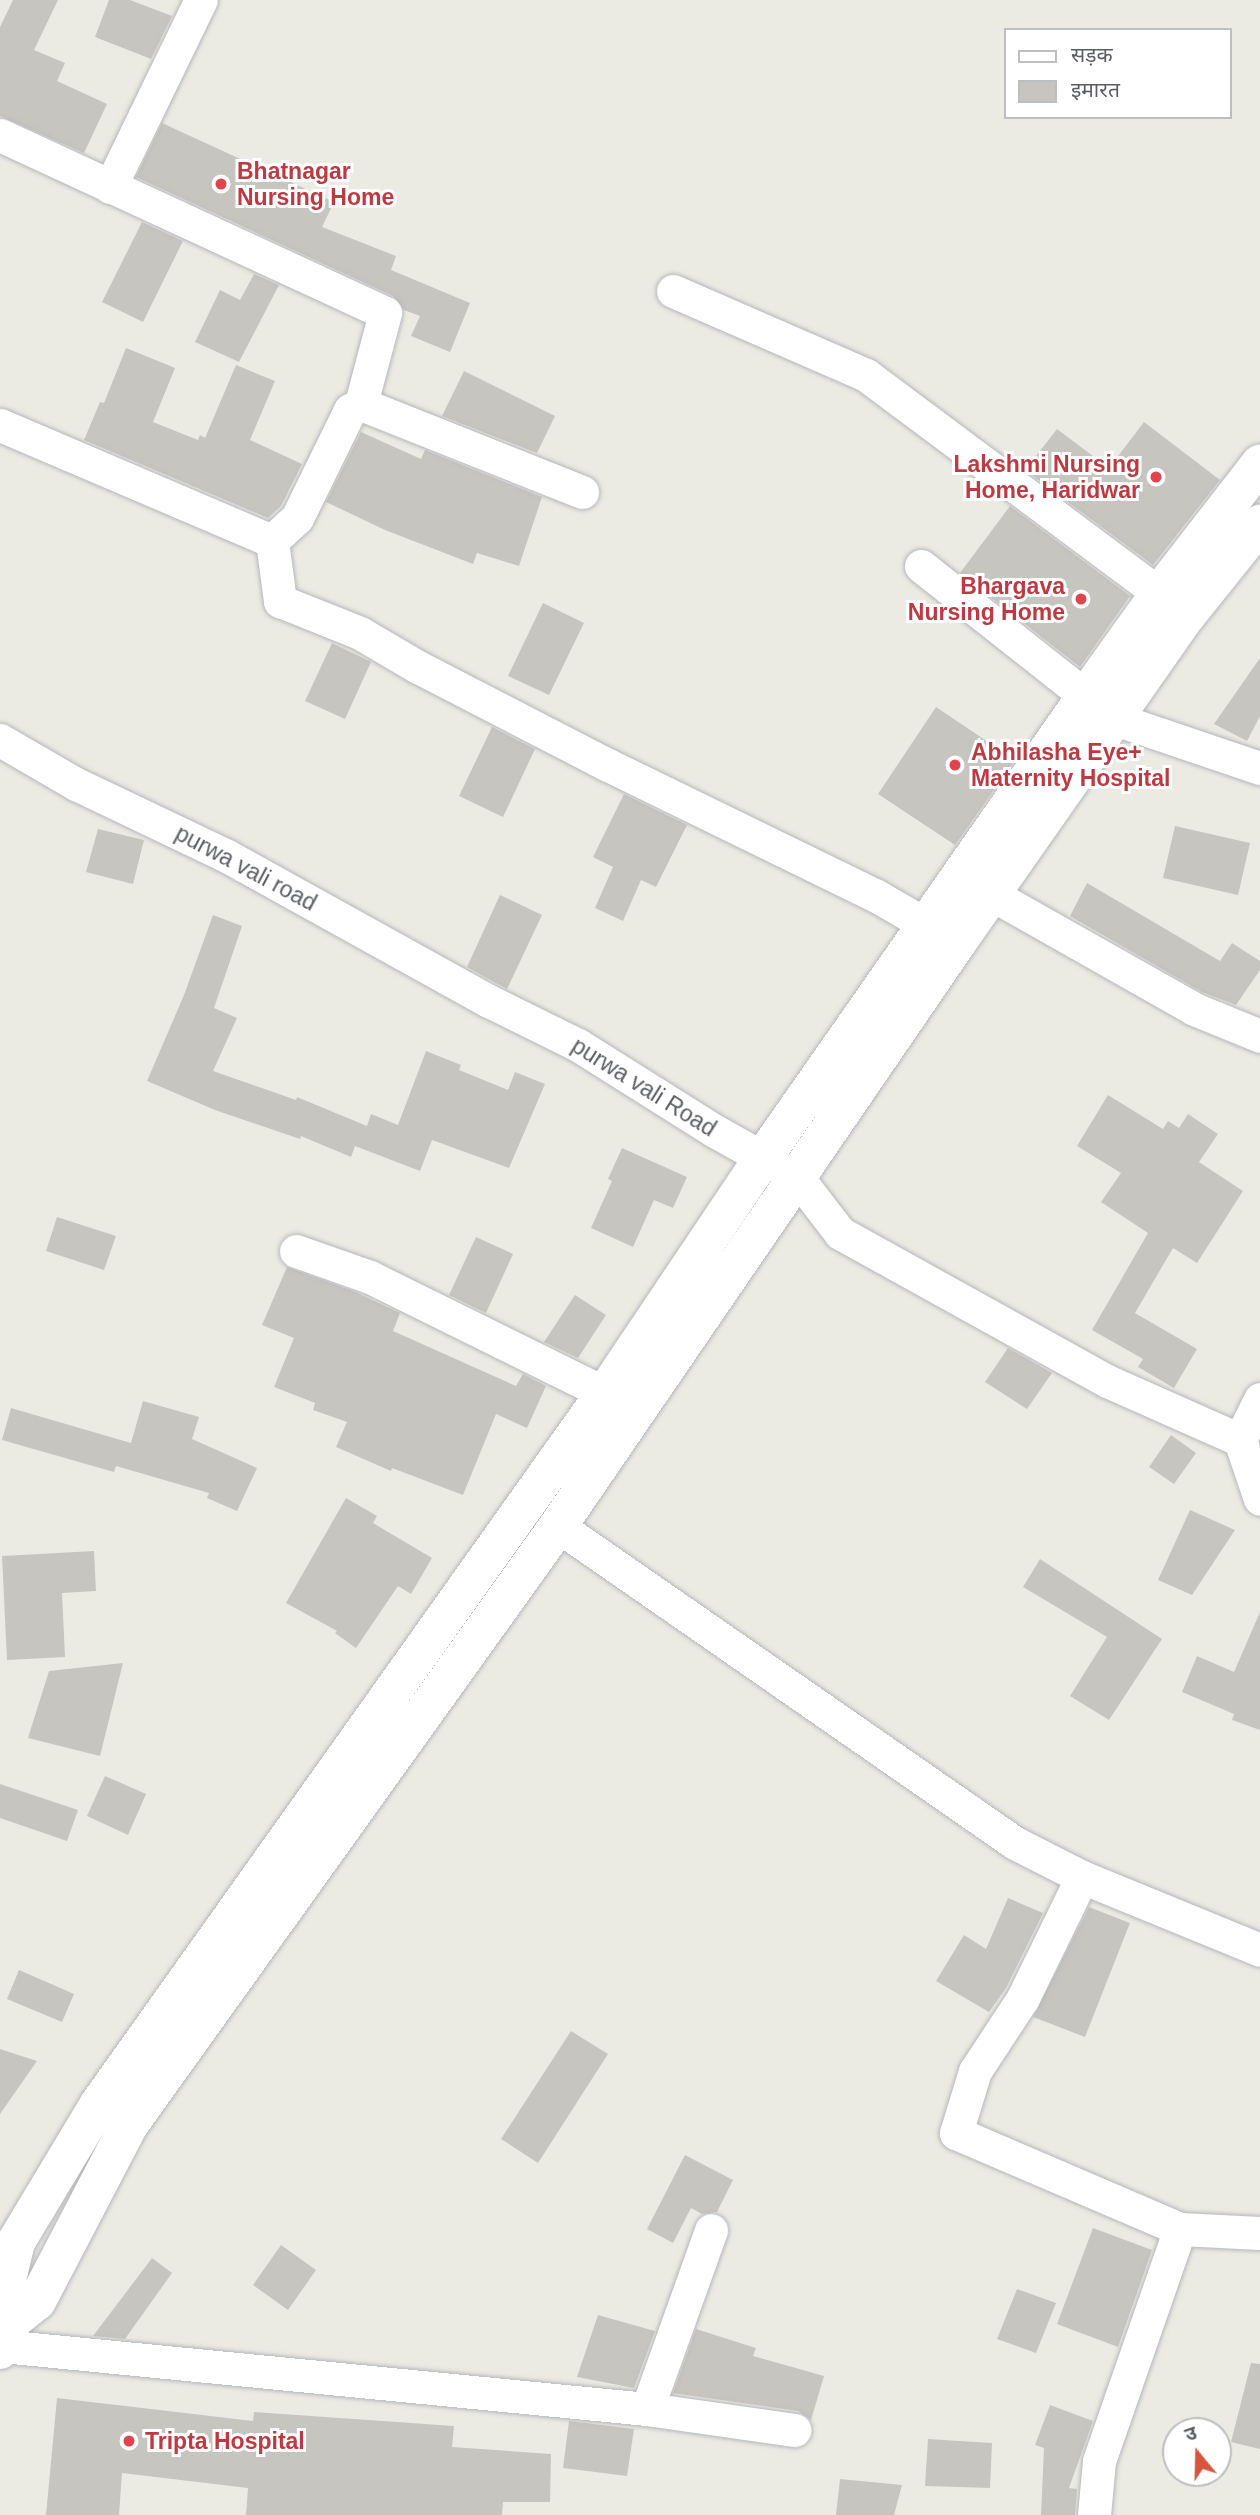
<!DOCTYPE html>
<meta charset="utf-8">
<style>
body{margin:0}
#map{position:relative;width:1260px;height:2515px;overflow:hidden;background:#ecebe3;font-family:Arial,"Noto Sans Devanagari",sans-serif}
div>[style]{position:absolute}
[style*='--x']{left:calc(var(--x)*1px);top:calc(var(--y)*1px);width:calc(var(--w)*1px);rotate:calc(var(--a)*1deg)}
.building>*{inset:0;background:#c7c5c0}
.roads{filter:drop-shadow(0 0 2px #b5b7bc) drop-shadow(0 0 2px #b5b7bc)}
.minor>*{height:33px;margin:-16.5px;padding:0 16.5px;transform-origin:16.5px;border-radius:16.5px;background:#fff}
.secondary>*{height:38px;margin:-19px;padding:0 19px;transform-origin:19px;border-radius:19px;background:#fff}
.dots>*{width:19px;height:19px;translate:-50% -50%;box-sizing:border-box;border:4px solid #fff;border-radius:50%}
span{translate:-50% -50%;white-space:nowrap;text-align:center;line-height:1.15;-webkit-text-stroke:6px #fff;paint-order:stroke}
.health-label{font-size:23px;color:#be3a42;font-weight:700}
.left{translate:0 -50%;text-align:left}
.right{translate:-100% -50%;text-align:right}
.street-label{font-size:23px;color:#5b5d62}
.legend{position:absolute;left:1004px;top:28px;width:228px;height:91px;box-sizing:border-box;background:#fff;border:2px solid #bdbec0;margin:0;padding:9px 12px;list-style:none;font-size:21px;color:#5b5d62}
.legend li{display:flex;align-items:center;gap:14px;height:35px}
.legend b{width:35px;border:2px solid #bdbec0}
.north{position:absolute;left:1162px;top:2417px;width:70px;height:70px;box-sizing:border-box;background:#fff;border:2px solid #bdbec0;border-radius:50%;rotate:341deg;font-size:19px;font-weight:700;line-height:28px;text-align:center;color:#5b5d62}
.north::after{content:'';display:block;margin:auto;width:24px;height:32px;background:#d8553d;clip-path:polygon(50% 0,100% 100%,50% 72%,0 100%)}
</style>
<div id="map">
<div class="building">
<div style="clip-path:polygon(13px 0,58px 0,34px 50px,65px 63px,57px 81px,107px 104px,84px 153px,0 116px,0 27px)"></div>
<div style="clip-path:polygon(109px 0,130px 0,172px 16px,151px 59px,95px 37px)"></div>
<div style="clip-path:polygon(162px 123px,334px 202px,322px 227px,396px 256px,391px 270px,470px 303px,450px 352px,411px 336px,420px 316px,404px 310px,393px 296px,136px 177px)"></div>
<div style="clip-path:polygon(142px 222px,183px 241px,143px 322px,102px 302px)"></div>
<div style="clip-path:polygon(254px 274px,279px 285px,239px 362px,195px 342px,220px 290px,240px 300px)"></div>
<div style="clip-path:polygon(126px 348px,175px 368px,153px 422px,198px 440px,200px 435px,205px 438px,236px 365px,275px 381px,250px 440px,302px 464px,281px 506px,268px 518px,84px 440px,100px 402px,104px 403px)"></div>
<div style="clip-path:polygon(464px 371px,555px 416px,537px 453px,442px 416px)"></div>
<div style="clip-path:polygon(1144px 422px,1220px 480px,1153px 565px,1025px 470px,1057px 429px,1109px 468px)"></div>
<div style="clip-path:polygon(361px 432px,421px 459px,425px 450px,542px 497px,519px 566px,477px 553px,473px 564px,385px 530px,326px 502px)"></div>
<div style="clip-path:polygon(1010px 506px,1130px 596px,1080px 667px,960px 573px)"></div>
<div style="clip-path:polygon(543px 603px,584px 623px,549px 695px,508px 676px)"></div>
<div style="clip-path:polygon(332px 643px,371px 662px,345px 719px,305px 701px)"></div>
<div style="clip-path:polygon(1260px 658px,1260px 716px,1247px 741px,1214px 724px)"></div>
<div style="clip-path:polygon(936px 707px,1015px 760px,955px 845px,878px 794px)"></div>
<div style="clip-path:polygon(492px 727px,535px 749px,503px 817px,459px 796px)"></div>
<div style="clip-path:polygon(624px 794px,687px 825px,656px 887px,641px 880px,623px 921px,595px 908px,613px 867px,593px 857px)"></div>
<div style="clip-path:polygon(1175px 826px,1250px 843px,1238px 895px,1163px 878px)"></div>
<div style="clip-path:polygon(98px 829px,144px 840px,133px 884px,86px 872px)"></div>
<div style="clip-path:polygon(1087px 883px,1220px 961px,1232px 943px,1260px 961px,1260px 970px,1236px 1005px,1202px 992px,1070px 916px)"></div>
<div style="clip-path:polygon(500px 895px,542px 915px,507px 989px,467px 967px)"></div>
<div style="clip-path:polygon(213px 915px,242px 926px,214px 1008px,237px 1018px,213px 1071px,296px 1100px,297px 1097px,367px 1126px,371px 1114px,398px 1125px,426px 1051px,461px 1065px,459px 1070px,508px 1090px,515px 1072px,545px 1084px,509px 1168px,432px 1140px,420px 1171px,355px 1146px,351px 1157px,301px 1136px,300px 1139px,215px 1110px,147px 1081px,184px 995px)"></div>
<div style="clip-path:polygon(1108px 1095px,1163px 1129px,1168px 1121px,1179px 1128px,1188px 1114px,1218px 1134px,1199px 1162px,1243px 1191px,1197px 1263px,1173px 1248px,1135px 1313px,1197px 1349px,1174px 1388px,1138px 1367px,1143px 1359px,1092px 1330px,1148px 1233px,1101px 1202px,1121px 1173px,1077px 1146px)"></div>
<div style="clip-path:polygon(622px 1148px,687px 1177px,673px 1208px,654px 1200px,633px 1247px,591px 1228px,612px 1181px,608px 1179px)"></div>
<div style="clip-path:polygon(57px 1217px,116px 1236px,104px 1270px,46px 1251px)"></div>
<div style="clip-path:polygon(476px 1237px,513px 1254px,486px 1313px,449px 1295px)"></div>
<div style="clip-path:polygon(287px 1267px,353px 1291px,400px 1313px,393px 1331px,516px 1386px,523px 1374px,546px 1386px,527px 1428px,496px 1414px,463px 1495px,392px 1468px,391px 1471px,336px 1447px,347px 1422px,313px 1410px,315px 1403px,274px 1387px,294px 1338px,262px 1325px)"></div>
<div style="clip-path:polygon(575px 1295px,606px 1315px,578px 1358px,544px 1342px)"></div>
<div style="clip-path:polygon(1008px 1348px,1052px 1373px,1027px 1409px,985px 1382px)"></div>
<div style="clip-path:polygon(143px 1401px,199px 1417px,192px 1439px,257px 1468px,237px 1511px,207px 1498px,209px 1493px,116px 1466px,114px 1472px,2px 1440px,11px 1408px,131px 1443px)"></div>
<div style="clip-path:polygon(1171px 1435px,1196px 1453px,1174px 1484px,1149px 1467px)"></div>
<div style="clip-path:polygon(346px 1498px,377px 1516px,373px 1523px,432px 1558px,411px 1594px,398px 1586px,356px 1648px,335px 1633px,337px 1631px,286px 1603px)"></div>
<div style="clip-path:polygon(1190px 1510px,1235px 1530px,1192px 1595px,1158px 1580px)"></div>
<div style="clip-path:polygon(94px 1551px,96px 1591px,62px 1593px,65px 1657px,7px 1660px,2px 1556px)"></div>
<div style="clip-path:polygon(1040px 1559px,1162px 1639px,1109px 1720px,1070px 1696px,1107px 1637px,1023px 1587px)"></div>
<div style="clip-path:polygon(1260px 1612px,1260px 1730px,1232px 1720px,1234px 1714px,1182px 1692px,1197px 1656px,1234px 1672px)"></div>
<div style="clip-path:polygon(123px 1663px,100px 1756px,28px 1738px,49px 1671px)"></div>
<div style="clip-path:polygon(105px 1776px,146px 1794px,128px 1835px,87px 1816px)"></div>
<div style="clip-path:polygon(0 1784px,78px 1810px,67px 1841px,0 1818px)"></div>
<div style="clip-path:polygon(1008px 1898px,1043px 1913px,1006px 1988px,989px 2012px,936px 1981px,964px 1935px,986px 1949px)"></div>
<div style="clip-path:polygon(1089px 1907px,1130px 1923px,1085px 2037px,1033px 2017px)"></div>
<div style="clip-path:polygon(19px 1970px,74px 1994px,62px 2022px,7px 1999px)"></div>
<div style="clip-path:polygon(571px 2031px,608px 2054px,538px 2163px,501px 2139px)"></div>
<div style="clip-path:polygon(0 2049px,37px 2061px,0 2114px)"></div>
<div style="clip-path:polygon(685px 2155px,733px 2180px,717px 2212px,702px 2214px,691px 2208px,673px 2243px,647px 2229px)"></div>
<div style="clip-path:polygon(1093px 2228px,1152px 2250px,1118px 2347px,1057px 2324px)"></div>
<div style="clip-path:polygon(281px 2245px,316px 2270px,288px 2310px,253px 2285px)"></div>
<div style="clip-path:polygon(152px 2258px,172px 2273px,125px 2339px,93px 2336px)"></div>
<div style="clip-path:polygon(1017px 2289px,1056px 2303px,1036px 2353px,997px 2339px)"></div>
<div style="clip-path:polygon(598px 2315px,655px 2331px,634px 2388px,577px 2377px)"></div>
<div style="clip-path:polygon(696px 2329px,756px 2348px,753px 2356px,824px 2376px,811px 2420px,798px 2411px,673px 2393px)"></div>
<div style="clip-path:polygon(1251px 2363px,1260px 2364px,1260px 2449px,1231px 2442px)"></div>
<div style="clip-path:polygon(57px 2398px,253px 2421px,254px 2412px,454px 2426px,452px 2447px,551px 2454px,550px 2502px,503px 2502px,502px 2515px,246px 2515px,248px 2488px,122px 2473px,119px 2515px,46px 2515px)"></div>
<div style="clip-path:polygon(1050px 2405px,1093px 2421px,1069px 2488px,1077px 2489px,1075px 2515px,1041px 2515px,1044px 2448px,1035px 2445px)"></div>
<div style="clip-path:polygon(569px 2421px,634px 2429px,627px 2476px,563px 2468px)"></div>
<div style="clip-path:polygon(928px 2439px,992px 2443px,990px 2488px,925px 2486px)"></div>
<div style="clip-path:polygon(840px 2479px,902px 2485px,894px 2515px,836px 2515px)"></div>
</div>
<div class="roads">
<div class="minor">
<div style="--x:0;--y:135;--w:424;--a:24.8"></div>
<div style="--x:385;--y:313;--w:94;--a:104.8"></div>
<div style="--x:110;--y:187;--w:208;--a:-64.1"></div>
<div style="--x:673;--y:291;--w:210;--a:23.5"></div>
<div style="--x:866;--y:375;--w:393;--a:36.7"></div>
<div style="--x:0;--y:425;--w:296;--a:23.1"></div>
<div style="--x:272;--y:541;--w:61;--a:82.4"></div>
<div style="--x:280;--y:601;--w:86;--a:21.8"></div>
<div style="--x:360;--y:633;--w:67;--a:30.4"></div>
<div style="--x:418;--y:667;--w:212;--a:27.3"></div>
<div style="--x:606;--y:764;--w:299;--a:26"></div>
<div style="--x:875;--y:895;--w:86;--a:30.2"></div>
<div style="--x:272;--y:541;--w:34;--a:-43"></div>
<div style="--x:297;--y:518;--w:120;--a:-63.9"></div>
<div style="--x:350;--y:410;--w:13;--a:-29"></div>
<div style="--x:361;--y:404;--w:238;--a:21.7"></div>
<div style="--x:921;--y:566;--w:247;--a:38.3"></div>
<div style="--x:1115;--y:719;--w:153;--a:18.7"></div>
<div style="--x:0;--y:740;--w:88;--a:30.1"></div>
<div style="--x:76;--y:784;--w:167;--a:25.5"></div>
<div style="--x:227;--y:856;--w:299;--a:29"></div>
<div style="--x:489;--y:1001;--w:99;--a:26.3"></div>
<div style="--x:578;--y:1045;--w:160;--a:32.2"></div>
<div style="--x:713;--y:1130;--w:96;--a:29.2"></div>
<div style="--x:797;--y:1177;--w:71;--a:52.5"></div>
<div style="--x:840;--y:1233;--w:305;--a:29"></div>
<div style="--x:1107;--y:1381;--w:145;--a:23.9"></div>
<div style="--x:991;--y:894;--w:233;--a:29.5"></div>
<div style="--x:1194;--y:1009;--w:71;--a:22.2"></div>
<div style="--x:296;--y:1251;--w:78;--a:19.4"></div>
<div style="--x:370;--y:1277;--w:287;--a:26.3"></div>
<div style="--x:1260;--y:1399;--w:46;--a:116"></div>
<div style="--x:1240;--y:1440;--w:62;--a:71.3"></div>
<div style="--x:558;--y:1526;--w:556;--a:34.75"></div>
<div style="--x:1015;--y:1843;--w:75;--a:26.9"></div>
<div style="--x:1082;--y:1877;--w:192;--a:22.3"></div>
<div style="--x:1082;--y:1877;--w:135;--a:116"></div>
<div style="--x:1023;--y:1998;--w:87;--a:123.3"></div>
<div style="--x:975;--y:2071;--w:65;--a:107"></div>
<div style="--x:956;--y:2133;--w:244;--a:23.2"></div>
<div style="--x:1180;--y:2229;--w:80;--a:2.9"></div>
<div style="--x:2;--y:2346;--w:648;--a:5.58"></div>
<div style="--x:647;--y:2409;--w:149;--a:8.1"></div>
<div style="--x:647;--y:2409;--w:190;--a:-70.3"></div>
<div style="--x:1094;--y:2515;--w:54;--a:-84.7"></div>
<div style="--x:1099;--y:2461;--w:246;--a:-70.8"></div>
</div>
<div class="secondary">
<div style="--x:12;--y:2321;--w:37;--a:-99"></div>
<div style="--x:6;--y:2284;--w:43;--a:-76.6"></div>
<div style="--x:16;--y:2242;--w:161;--a:-59"></div>
<div style="--x:99;--y:2104;--w:873;--a:-54.56"></div>
<div style="--x:605;--y:1393;--w:283;--a:-56.1"></div>
<div style="--x:763;--y:1158;--w:564;--a:-55.04"></div>
<div style="--x:1086;--y:696;--w:125;--a:-54.4"></div>
<div style="--x:1159;--y:594;--w:165;--a:-52.2"></div>
<div style="--x:0;--y:2350;--w:31;--a:-68"></div>
<div style="--x:12;--y:2321;--w:32;--a:-39"></div>
<div style="--x:37;--y:2301;--w:199;--a:-62.4"></div>
<div style="--x:129;--y:2125;--w:737;--a:-54.39"></div>
<div style="--x:558;--y:1526;--w:706;--a:-55.61"></div>
<div style="--x:957;--y:943;--w:401;--a:-55"></div>
<div style="--x:1187;--y:615;--w:117;--a:-51.3"></div>
</div>
</div>
<div class="dots">
<div style="left:221px;top:184px;background:#e0444e"></div>
<div style="left:1156px;top:477px;background:#e0444e"></div>
<div style="left:1081px;top:599px;background:#e0444e"></div>
<div style="left:955px;top:765px;background:#e0444e"></div>
<div style="left:129px;top:2441px;background:#e0444e"></div>
</div>
<div class="health-label">
<span class="left" style="left:237px;top:184px">Bhatnagar<br>Nursing Home</span>
<span class="right" style="left:1140px;top:477px">Lakshmi Nursing<br>Home, Haridwar</span>
<span class="right" style="left:1065px;top:599px">Bhargava<br>Nursing Home</span>
<span class="left" style="left:971px;top:765px">Abhilasha Eye+<br>Maternity Hospital</span>
<span class="left" style="left:145px;top:2441px">Tripta Hospital</span>
</div>
<div class="street-label">
<span style="left:246px;top:868px;rotate:28deg">purwa vali road</span>
<span style="left:644px;top:1087px;rotate:32deg">purwa vali Road</span>
</div>
<ul class="legend">
<li><b style="height:9px;background:#fff"></b>सड़क</li>
<li><b style="height:19px;background:#c7c5c0"></b>इमारत</li>
</ul>
<div class="north">उ</div>
</div>
